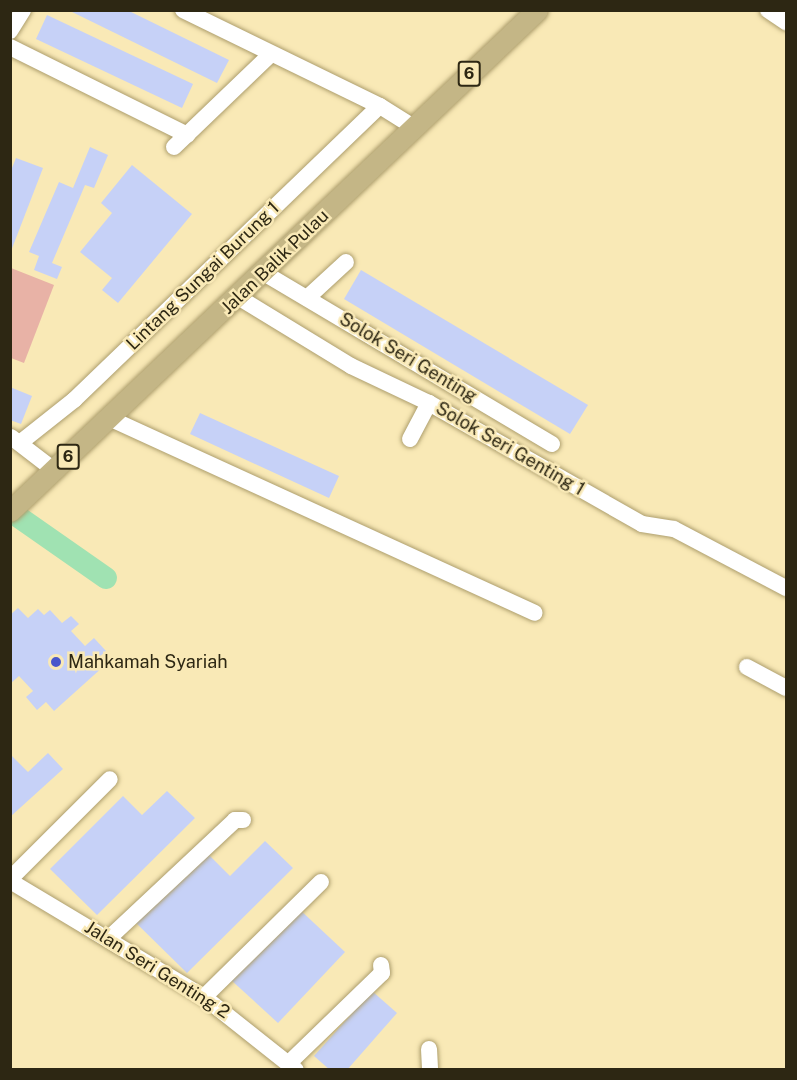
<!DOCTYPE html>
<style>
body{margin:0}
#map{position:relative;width:797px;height:1080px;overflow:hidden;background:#f9e9b6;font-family:"Public Sans",sans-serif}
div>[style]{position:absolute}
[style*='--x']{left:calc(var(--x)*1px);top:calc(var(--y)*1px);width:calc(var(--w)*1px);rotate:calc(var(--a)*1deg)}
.green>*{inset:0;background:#e8b2a6}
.river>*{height:22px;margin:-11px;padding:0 11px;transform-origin:11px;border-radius:11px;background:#a0e2b2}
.building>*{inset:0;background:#c6d1f7}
.roads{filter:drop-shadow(0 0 2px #ad9e6d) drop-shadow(0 0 2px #ad9e6d)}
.minor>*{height:16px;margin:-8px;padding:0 8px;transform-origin:8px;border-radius:8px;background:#fff}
.major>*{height:21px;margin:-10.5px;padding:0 10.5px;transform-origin:10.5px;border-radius:10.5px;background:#c4b686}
.dots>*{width:16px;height:16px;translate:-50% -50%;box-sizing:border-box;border:3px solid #f9e9b6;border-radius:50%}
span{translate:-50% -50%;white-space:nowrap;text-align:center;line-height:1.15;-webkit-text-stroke:5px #f9e9b6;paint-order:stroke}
.shield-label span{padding:2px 4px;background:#f9e9b6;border:2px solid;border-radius:4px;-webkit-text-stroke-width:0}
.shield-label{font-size:16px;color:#2d2713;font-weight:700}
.street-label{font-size:18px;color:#2d2713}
.poi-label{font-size:18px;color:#2d2713}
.left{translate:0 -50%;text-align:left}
.frame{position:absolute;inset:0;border:12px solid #2d2713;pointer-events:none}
</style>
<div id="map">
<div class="green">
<div style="clip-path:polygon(11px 268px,54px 285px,24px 363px,11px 358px)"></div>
</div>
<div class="river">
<div style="--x:10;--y:511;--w:117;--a:34.9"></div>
</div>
<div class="building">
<div style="clip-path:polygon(68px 10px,127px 10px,229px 60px,217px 83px)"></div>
<div style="clip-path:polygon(47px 15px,193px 84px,182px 108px,36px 39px)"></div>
<div style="clip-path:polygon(90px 147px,108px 155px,94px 188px,85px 185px,52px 263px,62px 267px,57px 279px,34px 270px,39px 256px,29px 252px,59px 182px,73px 188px)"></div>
<div style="clip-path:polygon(16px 158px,43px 168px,11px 251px,10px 173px)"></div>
<div style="clip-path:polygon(132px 165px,192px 214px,118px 303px,102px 290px,112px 278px,80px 252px,112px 213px,101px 203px)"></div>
<div style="clip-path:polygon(361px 270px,588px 405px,570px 434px,344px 299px)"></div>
<div style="clip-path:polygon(10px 387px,32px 396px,21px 424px,10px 420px)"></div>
<div style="clip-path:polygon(200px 413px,339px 476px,329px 498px,190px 434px)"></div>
<div style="clip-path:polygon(18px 608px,28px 618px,38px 609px,44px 615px,50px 610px,62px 623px,71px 616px,79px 624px,71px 631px,85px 646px,94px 638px,106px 651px,97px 659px,104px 666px,54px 711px,46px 702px,37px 710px,26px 697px,33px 691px,19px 676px,10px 684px,10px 615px)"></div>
<div style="clip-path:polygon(48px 753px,63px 769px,10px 817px,10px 754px,28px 772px)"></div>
<div style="clip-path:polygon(167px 791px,195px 818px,97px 915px,50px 869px,123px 796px,142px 815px)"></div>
<div style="clip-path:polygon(265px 841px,293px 868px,187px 973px,133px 920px,204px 850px,230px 876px)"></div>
<div style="clip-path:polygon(298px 908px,345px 952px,278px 1023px,231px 980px)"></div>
<div style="clip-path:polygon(372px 991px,397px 1013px,347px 1070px,330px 1070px,314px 1056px)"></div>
</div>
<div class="roads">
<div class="minor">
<div style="--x:183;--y:10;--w:219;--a:26"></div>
<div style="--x:380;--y:106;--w:39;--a:32"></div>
<div style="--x:768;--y:10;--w:22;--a:34"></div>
<div style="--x:10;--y:31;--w:25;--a:-58"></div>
<div style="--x:10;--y:47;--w:198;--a:26.4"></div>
<div style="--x:174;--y:147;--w:134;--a:-43.8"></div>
<div style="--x:264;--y:273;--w:335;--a:30.7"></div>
<div style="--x:238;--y:297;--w:132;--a:31.4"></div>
<div style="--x:351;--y:366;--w:86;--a:25.4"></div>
<div style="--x:429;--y:403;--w:245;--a:29.6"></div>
<div style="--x:642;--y:524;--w:32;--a:9"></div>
<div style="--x:674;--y:529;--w:127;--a:27.8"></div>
<div style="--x:307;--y:298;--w:53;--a:-42.7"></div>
<div style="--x:109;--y:418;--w:468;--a:24.6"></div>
<div style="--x:11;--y:437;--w:54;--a:37.5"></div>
<div style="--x:410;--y:439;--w:41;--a:-62.2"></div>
<div style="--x:21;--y:442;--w:68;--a:-38.4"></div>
<div style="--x:74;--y:400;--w:424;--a:-43.9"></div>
<div style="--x:747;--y:667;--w:44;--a:28.3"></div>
<div style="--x:10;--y:879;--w:141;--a:-45"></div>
<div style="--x:10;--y:881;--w:226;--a:30.9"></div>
<div style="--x:204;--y:997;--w:117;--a:38.4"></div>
<div style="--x:108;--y:939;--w:174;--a:-43.1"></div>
<div style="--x:235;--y:820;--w:8;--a:0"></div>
<div style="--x:204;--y:997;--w:164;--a:-44.5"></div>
<div style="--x:429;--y:1049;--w:21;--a:87"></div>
<div style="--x:290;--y:1062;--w:128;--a:-44.1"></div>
<div style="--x:382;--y:973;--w:8;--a:-97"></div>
</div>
<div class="major">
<div style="--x:10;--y:511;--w:727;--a:-43.55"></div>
</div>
</div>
<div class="dots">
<div style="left:56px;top:662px;background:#4857cb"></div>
</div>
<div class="shield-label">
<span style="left:469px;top:74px">6</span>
<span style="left:68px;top:457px">6</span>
</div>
<div class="street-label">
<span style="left:275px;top:262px;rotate:-44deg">Jalan Balik Pulau</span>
<span style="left:203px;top:276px;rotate:-44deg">Lintang Sungai Burung 1</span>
<span style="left:408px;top:358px;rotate:31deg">Solok Seri Genting</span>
<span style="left:510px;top:449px;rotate:30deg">Solok Seri Genting 1</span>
<span style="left:157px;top:970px;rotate:32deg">Jalan Seri Genting 2</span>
</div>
<div class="poi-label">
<span class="left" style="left:68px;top:662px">Mahkamah Syariah</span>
</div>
<div class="frame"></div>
</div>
